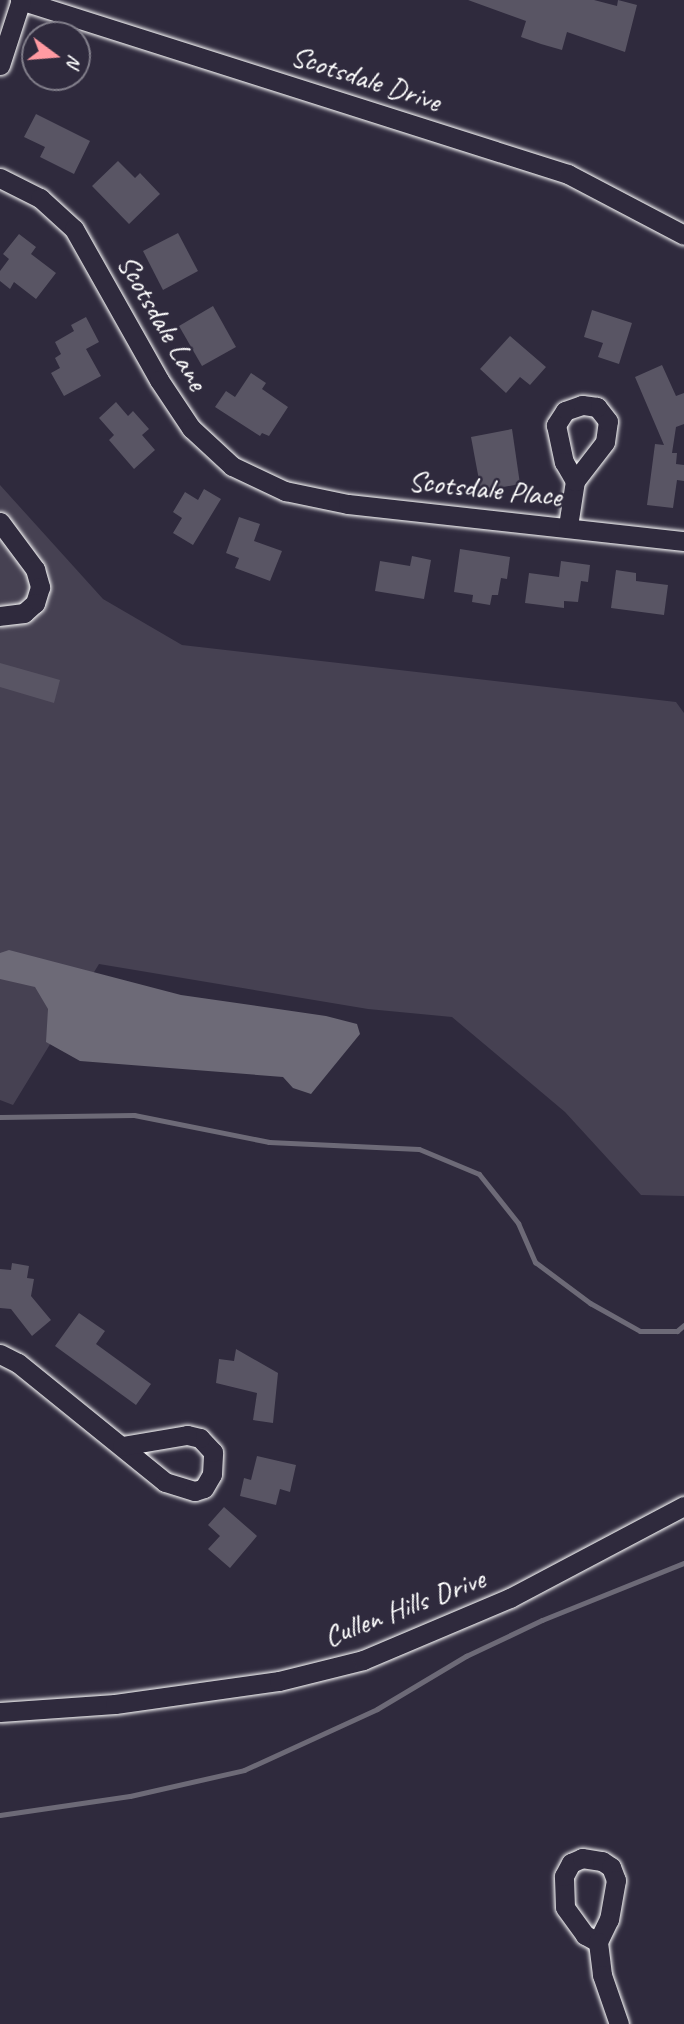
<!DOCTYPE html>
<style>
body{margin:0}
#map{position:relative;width:684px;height:2024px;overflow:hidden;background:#2f2a3d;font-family:Caveat,sans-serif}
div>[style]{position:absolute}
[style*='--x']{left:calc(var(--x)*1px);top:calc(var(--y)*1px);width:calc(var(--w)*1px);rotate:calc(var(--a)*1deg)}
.green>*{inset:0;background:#464152}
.water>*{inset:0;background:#6d6a77}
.stream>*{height:5px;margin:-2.5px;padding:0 2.5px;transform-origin:2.5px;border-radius:2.5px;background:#6d6a77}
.building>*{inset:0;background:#595564}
.roads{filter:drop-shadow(0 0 2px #fff) drop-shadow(0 0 2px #fff)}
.minor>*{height:19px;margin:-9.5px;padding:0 9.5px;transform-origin:9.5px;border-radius:9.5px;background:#2f2a3d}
span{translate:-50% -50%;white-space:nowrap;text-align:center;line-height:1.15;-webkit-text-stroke:5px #2f2a3d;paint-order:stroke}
.street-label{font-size:30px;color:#fff}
.north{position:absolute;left:21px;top:21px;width:70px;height:70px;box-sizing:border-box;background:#2f2a3d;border:2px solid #827f8b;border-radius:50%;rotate:106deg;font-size:19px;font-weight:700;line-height:28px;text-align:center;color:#fff}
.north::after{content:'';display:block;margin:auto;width:24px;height:32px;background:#ff9aa2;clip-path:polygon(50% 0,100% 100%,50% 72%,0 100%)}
</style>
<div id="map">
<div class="green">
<div style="clip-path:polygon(0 485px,103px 599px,182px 645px,676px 702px,684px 713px,684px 1196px,641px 1195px,565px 1112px,452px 1017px,368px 1009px,99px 964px,13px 1105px,0 1100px)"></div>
</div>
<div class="water">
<div style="clip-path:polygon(9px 950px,181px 995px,326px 1016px,357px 1024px,360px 1034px,311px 1094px,293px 1088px,283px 1077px,80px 1061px,46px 1042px,48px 1009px,35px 987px,0 979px,0 953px)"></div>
</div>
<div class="stream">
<div style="--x:0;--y:1117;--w:134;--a:-0.9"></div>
<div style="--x:134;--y:1115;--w:138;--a:11.3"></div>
<div style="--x:269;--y:1142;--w:150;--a:2.7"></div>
<div style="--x:419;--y:1149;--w:65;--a:22.6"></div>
<div style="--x:479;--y:1174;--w:63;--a:51.5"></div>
<div style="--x:518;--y:1223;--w:43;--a:66.4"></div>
<div style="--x:535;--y:1262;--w:69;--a:36.7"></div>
<div style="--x:590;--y:1303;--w:57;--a:29.2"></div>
<div style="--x:640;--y:1331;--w:37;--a:0"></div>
<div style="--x:677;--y:1331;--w:9;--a:-41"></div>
<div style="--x:0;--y:1815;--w:131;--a:-8.3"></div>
<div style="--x:130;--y:1796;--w:117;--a:-12.8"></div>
<div style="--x:244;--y:1770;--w:146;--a:-24.6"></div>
<div style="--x:377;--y:1709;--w:104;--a:-30.8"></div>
<div style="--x:466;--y:1656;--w:84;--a:-25.3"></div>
<div style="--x:542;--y:1620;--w:153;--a:-21.9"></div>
</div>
<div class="building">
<div style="clip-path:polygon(468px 0,594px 0,617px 6px,618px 0,637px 5px,625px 52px,567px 32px,562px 50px,541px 44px,521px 37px,526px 21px)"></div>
<div style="clip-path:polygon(36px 114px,90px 141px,74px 174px,40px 157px,45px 147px,24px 137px)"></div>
<div style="clip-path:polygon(118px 161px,135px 178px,140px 173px,160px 194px,129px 224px,92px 186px)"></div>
<div style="clip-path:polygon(178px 233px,198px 271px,163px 290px,143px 251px)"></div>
<div style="clip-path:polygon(19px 234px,36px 247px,31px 254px,56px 273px,36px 299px,14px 282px,10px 289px,0 281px,0 271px,9px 259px,3px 254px)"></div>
<div style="clip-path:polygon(213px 306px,236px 347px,202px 366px,179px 326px)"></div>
<div style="clip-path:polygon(592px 310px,632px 323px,619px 364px,598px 357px,603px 343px,584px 337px)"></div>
<div style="clip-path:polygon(86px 317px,99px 342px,86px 349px,101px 376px,64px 396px,51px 373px,60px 368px,55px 358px,61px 354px,55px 342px,74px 331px,71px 325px)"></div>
<div style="clip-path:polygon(510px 336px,546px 367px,530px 385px,520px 377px,506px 393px,480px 369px)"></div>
<div style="clip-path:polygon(662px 365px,676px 396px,684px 393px,684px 424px,676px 427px,672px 453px,677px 453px,676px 464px,684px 465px,684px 481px,677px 480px,673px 508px,647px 505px,655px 444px,664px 445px,635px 377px)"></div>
<div style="clip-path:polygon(251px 373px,266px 383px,262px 389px,288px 407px,269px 436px,262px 433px,260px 436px,215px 407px,226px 391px,235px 397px)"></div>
<div style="clip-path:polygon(116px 402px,128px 416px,133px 411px,149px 429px,142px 435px,155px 450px,134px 469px,109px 440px,114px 435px,99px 418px)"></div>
<div style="clip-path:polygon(512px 429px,520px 484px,481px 491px,471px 437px)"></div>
<div style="clip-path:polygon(204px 489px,221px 499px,193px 545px,173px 533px,182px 518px,173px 512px,185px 492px,198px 500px)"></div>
<div style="clip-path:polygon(239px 517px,260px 524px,254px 541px,282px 551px,270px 581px,235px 568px,239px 558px,226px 553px)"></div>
<div style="clip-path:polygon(460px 549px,510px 557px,507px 579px,501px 578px,498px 595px,492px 595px,490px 605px,472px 602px,473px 595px,454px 592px)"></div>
<div style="clip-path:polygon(412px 556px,431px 560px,424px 599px,375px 591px,380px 561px,410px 566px)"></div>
<div style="clip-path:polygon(561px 561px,590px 565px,588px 582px,581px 581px,578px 602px,564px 601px,564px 608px,525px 603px,529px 573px,559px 577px)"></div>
<div style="clip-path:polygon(616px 570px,636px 573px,636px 581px,668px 585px,664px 615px,611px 608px)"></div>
<div style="clip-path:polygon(0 663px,60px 680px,54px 703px,0 687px)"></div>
<div style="clip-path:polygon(12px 1263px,29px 1266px,27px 1278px,34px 1279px,31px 1296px,51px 1320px,32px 1336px,11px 1309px,0 1308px,0 1269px,11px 1270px)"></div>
<div style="clip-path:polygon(79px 1313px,105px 1331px,96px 1344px,151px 1384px,136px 1405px,55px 1346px)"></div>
<div style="clip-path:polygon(236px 1349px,278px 1373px,273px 1423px,253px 1420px,257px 1393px,216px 1383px,219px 1359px,234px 1361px)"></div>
<div style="clip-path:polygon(257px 1456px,296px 1465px,290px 1492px,280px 1489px,276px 1505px,240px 1496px,244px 1478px,251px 1480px)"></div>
<div style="clip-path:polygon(224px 1507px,257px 1536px,230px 1568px,208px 1549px,220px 1536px,208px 1525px)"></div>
</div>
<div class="roads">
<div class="minor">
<div style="--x:20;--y:0;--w:575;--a:17.62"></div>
<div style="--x:568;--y:174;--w:131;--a:27.7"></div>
<div style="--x:0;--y:65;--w:68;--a:-72.1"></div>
<div style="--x:0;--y:178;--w:45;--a:26.6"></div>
<div style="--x:40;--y:198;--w:46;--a:42.4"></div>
<div style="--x:74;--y:229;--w:173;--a:60.6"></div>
<div style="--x:159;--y:380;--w:58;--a:56.3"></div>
<div style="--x:191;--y:428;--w:56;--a:42.8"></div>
<div style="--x:232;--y:466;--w:59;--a:25.3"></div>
<div style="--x:285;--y:491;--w:64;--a:11.7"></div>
<div style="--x:348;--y:504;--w:338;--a:6.3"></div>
<div style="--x:0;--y:522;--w:59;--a:53.3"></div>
<div style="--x:35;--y:569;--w:19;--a:74"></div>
<div style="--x:40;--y:587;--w:17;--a:107"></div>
<div style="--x:35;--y:603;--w:15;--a:138"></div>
<div style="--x:24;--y:613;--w:24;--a:173"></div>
<div style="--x:568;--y:526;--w:46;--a:-81.2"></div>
<div style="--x:575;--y:481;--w:49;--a:-52.4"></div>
<div style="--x:605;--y:442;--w:21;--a:-82"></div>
<div style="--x:608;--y:421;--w:18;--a:-128"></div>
<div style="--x:597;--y:407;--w:15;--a:-172"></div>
<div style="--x:582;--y:405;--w:18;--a:161"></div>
<div style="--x:565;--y:411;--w:17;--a:123"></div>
<div style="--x:556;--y:425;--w:38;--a:78"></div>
<div style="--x:564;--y:462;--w:22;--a:60"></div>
<div style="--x:0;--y:1354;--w:20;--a:27"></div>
<div style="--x:18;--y:1363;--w:189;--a:39"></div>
<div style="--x:165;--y:1482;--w:31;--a:17"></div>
<div style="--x:195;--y:1491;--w:9;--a:-18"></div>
<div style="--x:204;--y:1488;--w:16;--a:-60"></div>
<div style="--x:212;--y:1474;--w:22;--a:-87"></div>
<div style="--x:213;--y:1452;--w:19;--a:-133"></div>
<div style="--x:200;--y:1438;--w:13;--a:-167"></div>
<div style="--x:187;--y:1435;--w:66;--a:170.4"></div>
<div style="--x:0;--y:1712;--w:115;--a:-4"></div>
<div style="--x:115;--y:1704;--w:166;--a:-8"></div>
<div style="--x:279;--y:1681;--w:87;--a:-14"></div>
<div style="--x:363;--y:1660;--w:160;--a:-22.9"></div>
<div style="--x:510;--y:1598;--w:197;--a:-27.9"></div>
<div style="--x:598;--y:1942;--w:15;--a:-152"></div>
<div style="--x:585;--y:1935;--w:34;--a:-126"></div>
<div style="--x:565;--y:1907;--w:31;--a:-92"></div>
<div style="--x:564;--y:1876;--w:15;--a:-62"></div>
<div style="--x:571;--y:1863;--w:12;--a:-24"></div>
<div style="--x:582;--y:1858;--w:20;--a:9"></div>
<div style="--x:602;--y:1861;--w:11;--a:34"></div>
<div style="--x:611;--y:1867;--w:14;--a:69"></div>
<div style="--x:616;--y:1880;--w:40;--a:100"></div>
<div style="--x:609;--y:1919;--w:25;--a:116"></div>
<div style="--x:598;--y:1942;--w:33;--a:83"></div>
<div style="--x:602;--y:1975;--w:52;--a:70.9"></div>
</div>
</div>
<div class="street-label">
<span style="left:366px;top:78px;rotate:18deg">Scotsdale Drive</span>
<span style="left:163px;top:322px;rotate:60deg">Scotsdale Lane</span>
<span style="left:485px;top:488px;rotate:6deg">Scotsdale Place</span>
<span style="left:404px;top:1607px;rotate:-21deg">Cullen Hills Drive</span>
</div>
<div class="north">N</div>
</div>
